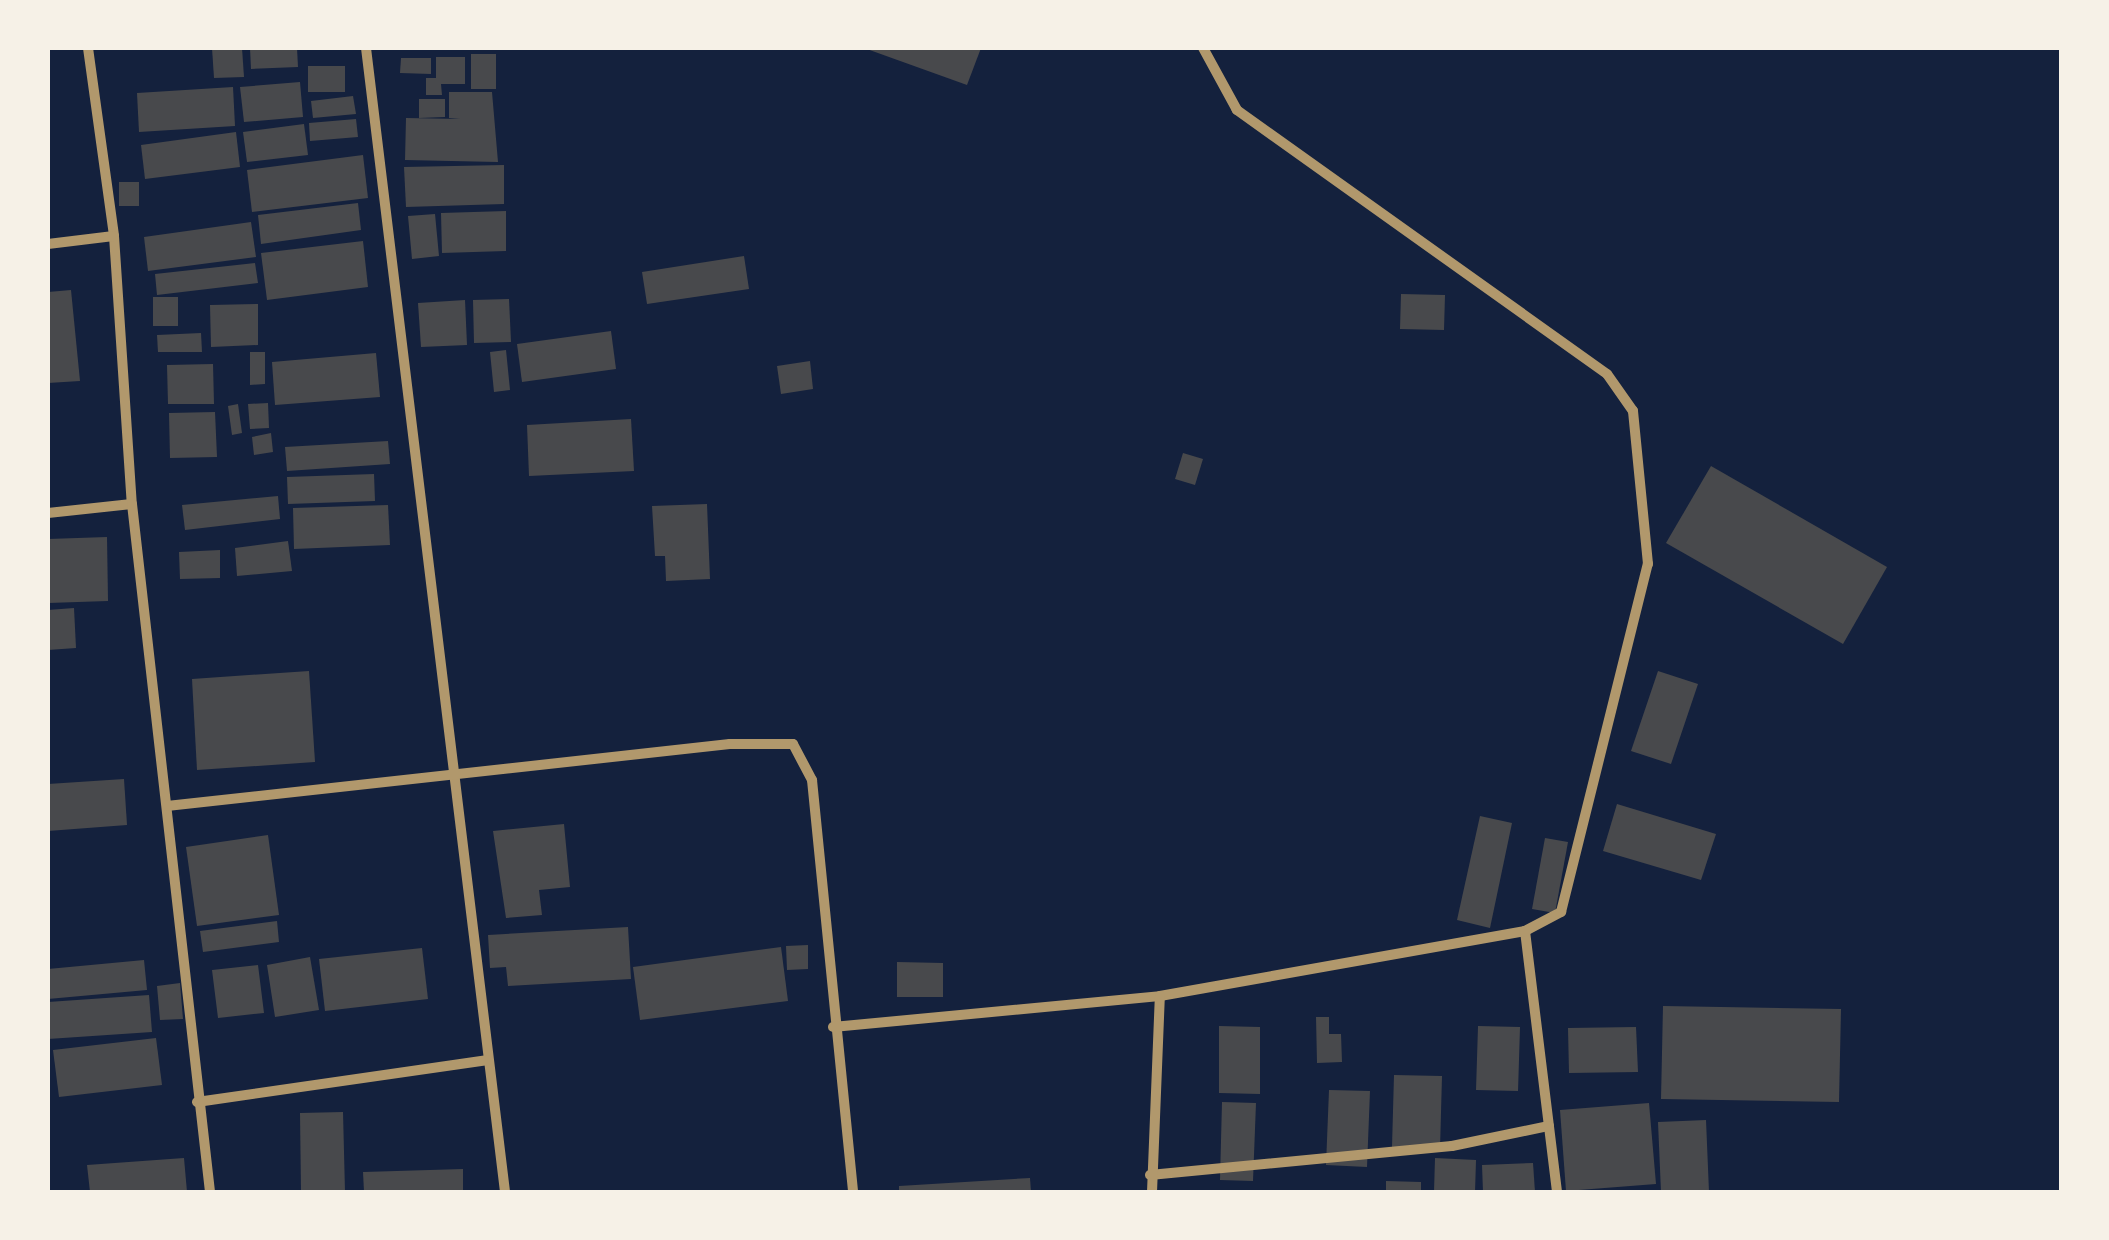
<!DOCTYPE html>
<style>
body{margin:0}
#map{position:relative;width:2109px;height:1240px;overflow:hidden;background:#14213d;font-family:"Open Sans",sans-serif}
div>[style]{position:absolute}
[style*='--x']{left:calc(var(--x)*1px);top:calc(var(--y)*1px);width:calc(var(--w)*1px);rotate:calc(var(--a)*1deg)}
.building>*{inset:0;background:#48494c}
.minor>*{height:10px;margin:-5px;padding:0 5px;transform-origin:5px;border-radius:5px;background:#b1986c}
span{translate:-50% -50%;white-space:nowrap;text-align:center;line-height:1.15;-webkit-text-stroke:10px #f6f1e7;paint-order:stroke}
.frame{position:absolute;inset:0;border:50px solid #f6f1e7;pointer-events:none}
</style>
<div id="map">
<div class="building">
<div style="clip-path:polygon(212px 48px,242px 48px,244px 77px,214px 78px)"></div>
<div style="clip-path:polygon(250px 48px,297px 48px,298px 67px,251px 69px)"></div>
<div style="clip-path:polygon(864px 48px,981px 48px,967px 85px)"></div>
<div style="clip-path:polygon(471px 54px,496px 54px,496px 89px,471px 89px)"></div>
<div style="clip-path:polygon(436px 57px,465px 57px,465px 84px,441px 84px,442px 95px,426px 95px,426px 78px,436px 78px)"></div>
<div style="clip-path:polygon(401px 58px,431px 58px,431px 74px,400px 73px)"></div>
<div style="clip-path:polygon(308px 66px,345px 66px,345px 92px,308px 92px)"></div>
<div style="clip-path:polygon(300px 82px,303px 117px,244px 122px,240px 87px)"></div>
<div style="clip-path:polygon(233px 87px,235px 126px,139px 132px,137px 93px)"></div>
<div style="clip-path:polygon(449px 92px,492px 92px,498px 162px,405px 160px,406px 118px,460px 119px,449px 118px)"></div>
<div style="clip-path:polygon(353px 96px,356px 114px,313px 118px,311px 101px)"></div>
<div style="clip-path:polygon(419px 99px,445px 99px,445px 117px,419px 118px)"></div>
<div style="clip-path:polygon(356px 119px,358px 137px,310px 141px,309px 123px)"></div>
<div style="clip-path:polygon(304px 124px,308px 155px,247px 162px,243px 132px)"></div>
<div style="clip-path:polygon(236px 132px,240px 167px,145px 179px,141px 145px)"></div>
<div style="clip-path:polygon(363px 155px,368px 198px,252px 212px,247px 170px)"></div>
<div style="clip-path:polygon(504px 165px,504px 204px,406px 207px,404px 167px)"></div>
<div style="clip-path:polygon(119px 182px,139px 182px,139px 206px,119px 206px)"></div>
<div style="clip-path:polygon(358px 203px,361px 230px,261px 244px,258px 215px)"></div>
<div style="clip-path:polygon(506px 211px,506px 251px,442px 253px,441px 213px)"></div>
<div style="clip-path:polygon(435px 214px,439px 256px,412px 259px,408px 216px)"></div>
<div style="clip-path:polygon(251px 222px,256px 257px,148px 271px,144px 237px)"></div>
<div style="clip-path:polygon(363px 241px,368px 287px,267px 300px,261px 253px)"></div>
<div style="clip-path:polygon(744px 256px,749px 289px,647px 304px,642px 272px)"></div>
<div style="clip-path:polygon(255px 263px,258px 283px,157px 295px,155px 274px)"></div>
<div style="clip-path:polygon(71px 290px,80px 381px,48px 383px,48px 292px)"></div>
<div style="clip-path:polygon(1401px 294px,1445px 295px,1444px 330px,1400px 329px)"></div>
<div style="clip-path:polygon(153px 297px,178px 297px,178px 326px,153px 326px)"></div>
<div style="clip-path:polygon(509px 299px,511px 342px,474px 343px,473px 300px)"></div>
<div style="clip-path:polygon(465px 300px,467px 345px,421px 347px,418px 303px)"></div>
<div style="clip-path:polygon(258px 304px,258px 345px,211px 347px,210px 305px)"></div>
<div style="clip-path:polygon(611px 331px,616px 369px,522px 382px,517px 344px)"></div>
<div style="clip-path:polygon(201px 333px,202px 352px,158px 352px,157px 335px)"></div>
<div style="clip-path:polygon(506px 350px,510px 390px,494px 392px,490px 352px)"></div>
<div style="clip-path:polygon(250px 352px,265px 352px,265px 384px,250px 385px)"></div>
<div style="clip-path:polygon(376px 353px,380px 397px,275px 405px,272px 362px)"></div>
<div style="clip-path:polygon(810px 361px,813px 389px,781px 394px,777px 366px)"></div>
<div style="clip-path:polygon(213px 364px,214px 404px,168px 404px,167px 365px)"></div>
<div style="clip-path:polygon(268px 403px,269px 428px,250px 429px,248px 404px)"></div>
<div style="clip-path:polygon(238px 404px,242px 433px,232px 435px,228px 406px)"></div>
<div style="clip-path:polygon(215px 412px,217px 457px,170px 458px,169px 413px)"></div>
<div style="clip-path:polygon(631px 419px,634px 471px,529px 476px,527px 425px)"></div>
<div style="clip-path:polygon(271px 433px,273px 452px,254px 455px,252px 437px)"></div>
<div style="clip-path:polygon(388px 441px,390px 464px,287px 471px,285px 447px)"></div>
<div style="clip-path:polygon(1183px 453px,1203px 459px,1195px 485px,1175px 479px)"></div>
<div style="clip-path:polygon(1711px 466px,1887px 567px,1843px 644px,1666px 543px)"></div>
<div style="clip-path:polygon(374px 474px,375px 501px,288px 504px,287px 477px)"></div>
<div style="clip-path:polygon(278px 496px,280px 519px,185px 530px,182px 505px)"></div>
<div style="clip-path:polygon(707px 504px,710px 579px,666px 581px,665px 556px,655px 556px,652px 506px)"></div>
<div style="clip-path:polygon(388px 505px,390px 545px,294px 549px,293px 508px)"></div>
<div style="clip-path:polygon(107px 537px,108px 601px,48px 603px,48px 539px)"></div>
<div style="clip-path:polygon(288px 541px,292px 571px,237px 576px,235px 548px)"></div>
<div style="clip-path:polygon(220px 550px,220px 578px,180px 579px,179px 552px)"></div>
<div style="clip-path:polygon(74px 608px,76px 648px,48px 650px,48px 610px)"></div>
<div style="clip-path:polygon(309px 671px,315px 762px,197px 770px,192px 679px)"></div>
<div style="clip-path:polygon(1658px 671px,1698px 684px,1671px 764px,1631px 751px)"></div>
<div style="clip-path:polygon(124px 779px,127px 825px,48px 831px,48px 784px)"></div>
<div style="clip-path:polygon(1617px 804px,1716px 834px,1701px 880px,1603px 851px)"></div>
<div style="clip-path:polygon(1480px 816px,1512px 823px,1490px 928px,1457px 920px)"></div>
<div style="clip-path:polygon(564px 824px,570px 887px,539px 890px,542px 915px,506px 918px,493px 831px)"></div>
<div style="clip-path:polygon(268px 835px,279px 915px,197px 926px,186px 847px)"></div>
<div style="clip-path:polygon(1545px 838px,1568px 842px,1555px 913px,1532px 909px)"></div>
<div style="clip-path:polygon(277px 921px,279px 942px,203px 952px,200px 931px)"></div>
<div style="clip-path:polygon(628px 927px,631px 979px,508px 986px,506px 967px,490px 968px,488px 935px)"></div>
<div style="clip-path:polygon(808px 945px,808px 969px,787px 970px,786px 946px)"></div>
<div style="clip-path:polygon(781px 947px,788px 1001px,640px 1020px,633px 967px)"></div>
<div style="clip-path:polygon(422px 948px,428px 999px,325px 1011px,319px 959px)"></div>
<div style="clip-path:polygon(310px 957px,319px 1010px,275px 1017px,267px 965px)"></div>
<div style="clip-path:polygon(144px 960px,147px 990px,48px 999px,48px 969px)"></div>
<div style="clip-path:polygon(897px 962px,943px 963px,943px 997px,897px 997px)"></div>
<div style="clip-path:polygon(258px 965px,264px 1013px,218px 1018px,212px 970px)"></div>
<div style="clip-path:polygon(180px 983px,183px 1019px,160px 1020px,157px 986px)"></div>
<div style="clip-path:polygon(149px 995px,152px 1032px,48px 1039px,48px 1002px)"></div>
<div style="clip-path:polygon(1663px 1006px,1841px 1009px,1839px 1102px,1661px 1099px)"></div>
<div style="clip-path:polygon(1316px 1017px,1329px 1017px,1329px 1034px,1341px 1034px,1342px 1062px,1317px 1063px)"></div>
<div style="clip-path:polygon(1219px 1026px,1260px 1027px,1260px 1094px,1219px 1093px)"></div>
<div style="clip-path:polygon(1478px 1026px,1520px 1027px,1518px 1091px,1476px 1090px)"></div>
<div style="clip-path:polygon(1636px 1027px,1638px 1072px,1569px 1073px,1568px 1028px)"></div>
<div style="clip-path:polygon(156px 1038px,162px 1085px,59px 1097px,53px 1050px)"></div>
<div style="clip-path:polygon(1394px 1075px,1442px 1076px,1440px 1149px,1392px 1147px)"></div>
<div style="clip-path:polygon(1329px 1090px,1370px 1091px,1367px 1167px,1326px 1165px)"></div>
<div style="clip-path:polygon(1222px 1102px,1256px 1103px,1253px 1181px,1220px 1180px)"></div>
<div style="clip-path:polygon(1649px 1103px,1656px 1184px,1566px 1191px,1560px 1110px)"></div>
<div style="clip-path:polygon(343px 1112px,345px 1192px,301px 1192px,300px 1113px)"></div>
<div style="clip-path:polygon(1706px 1120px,1709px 1192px,1661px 1192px,1658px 1122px)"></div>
<div style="clip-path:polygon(184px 1158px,187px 1192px,90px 1192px,87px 1165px)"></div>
<div style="clip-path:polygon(1435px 1158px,1476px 1160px,1475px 1192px,1434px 1192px)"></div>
<div style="clip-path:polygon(1533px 1163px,1535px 1192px,1483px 1192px,1482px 1165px)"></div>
<div style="clip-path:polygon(463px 1169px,463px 1192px,364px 1192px,363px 1172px)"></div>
<div style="clip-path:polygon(1030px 1178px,1031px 1192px,899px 1192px,899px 1186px)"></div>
<div style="clip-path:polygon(1386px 1181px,1421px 1182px,1421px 1192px,1386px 1192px)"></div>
</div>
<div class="minor">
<div style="--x:88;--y:48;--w:190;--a:82.1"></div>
<div style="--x:114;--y:236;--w:269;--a:86.2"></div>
<div style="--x:366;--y:48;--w:1152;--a:83.07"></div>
<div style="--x:48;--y:244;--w:66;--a:-6.9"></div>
<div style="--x:48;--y:513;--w:84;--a:-6.1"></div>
<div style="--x:132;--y:504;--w:692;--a:83.53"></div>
<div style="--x:167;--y:806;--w:566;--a:-6.28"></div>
<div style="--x:730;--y:744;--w:63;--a:0"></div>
<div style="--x:793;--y:744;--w:41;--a:62.2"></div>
<div style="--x:812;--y:780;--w:414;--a:84.3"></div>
<div style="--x:1525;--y:931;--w:263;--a:83"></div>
<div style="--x:833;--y:1027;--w:328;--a:-5.4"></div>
<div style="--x:1160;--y:996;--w:371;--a:-10.1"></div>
<div style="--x:1525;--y:931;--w:41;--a:-27.8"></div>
<div style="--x:1561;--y:912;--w:359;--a:-76"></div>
<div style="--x:1648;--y:564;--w:154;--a:-95.6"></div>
<div style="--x:1633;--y:411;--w:45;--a:-125.1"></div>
<div style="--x:1607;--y:374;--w:455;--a:-144.5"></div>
<div style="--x:1237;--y:110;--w:71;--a:-118.7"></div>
<div style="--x:197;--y:1102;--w:294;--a:-8.2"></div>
<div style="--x:1150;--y:1175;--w:303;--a:-5.5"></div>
<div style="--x:1452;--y:1146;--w:99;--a:-11.7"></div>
<div style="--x:1152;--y:1192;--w:196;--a:-87.7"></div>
</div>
<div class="frame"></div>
</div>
